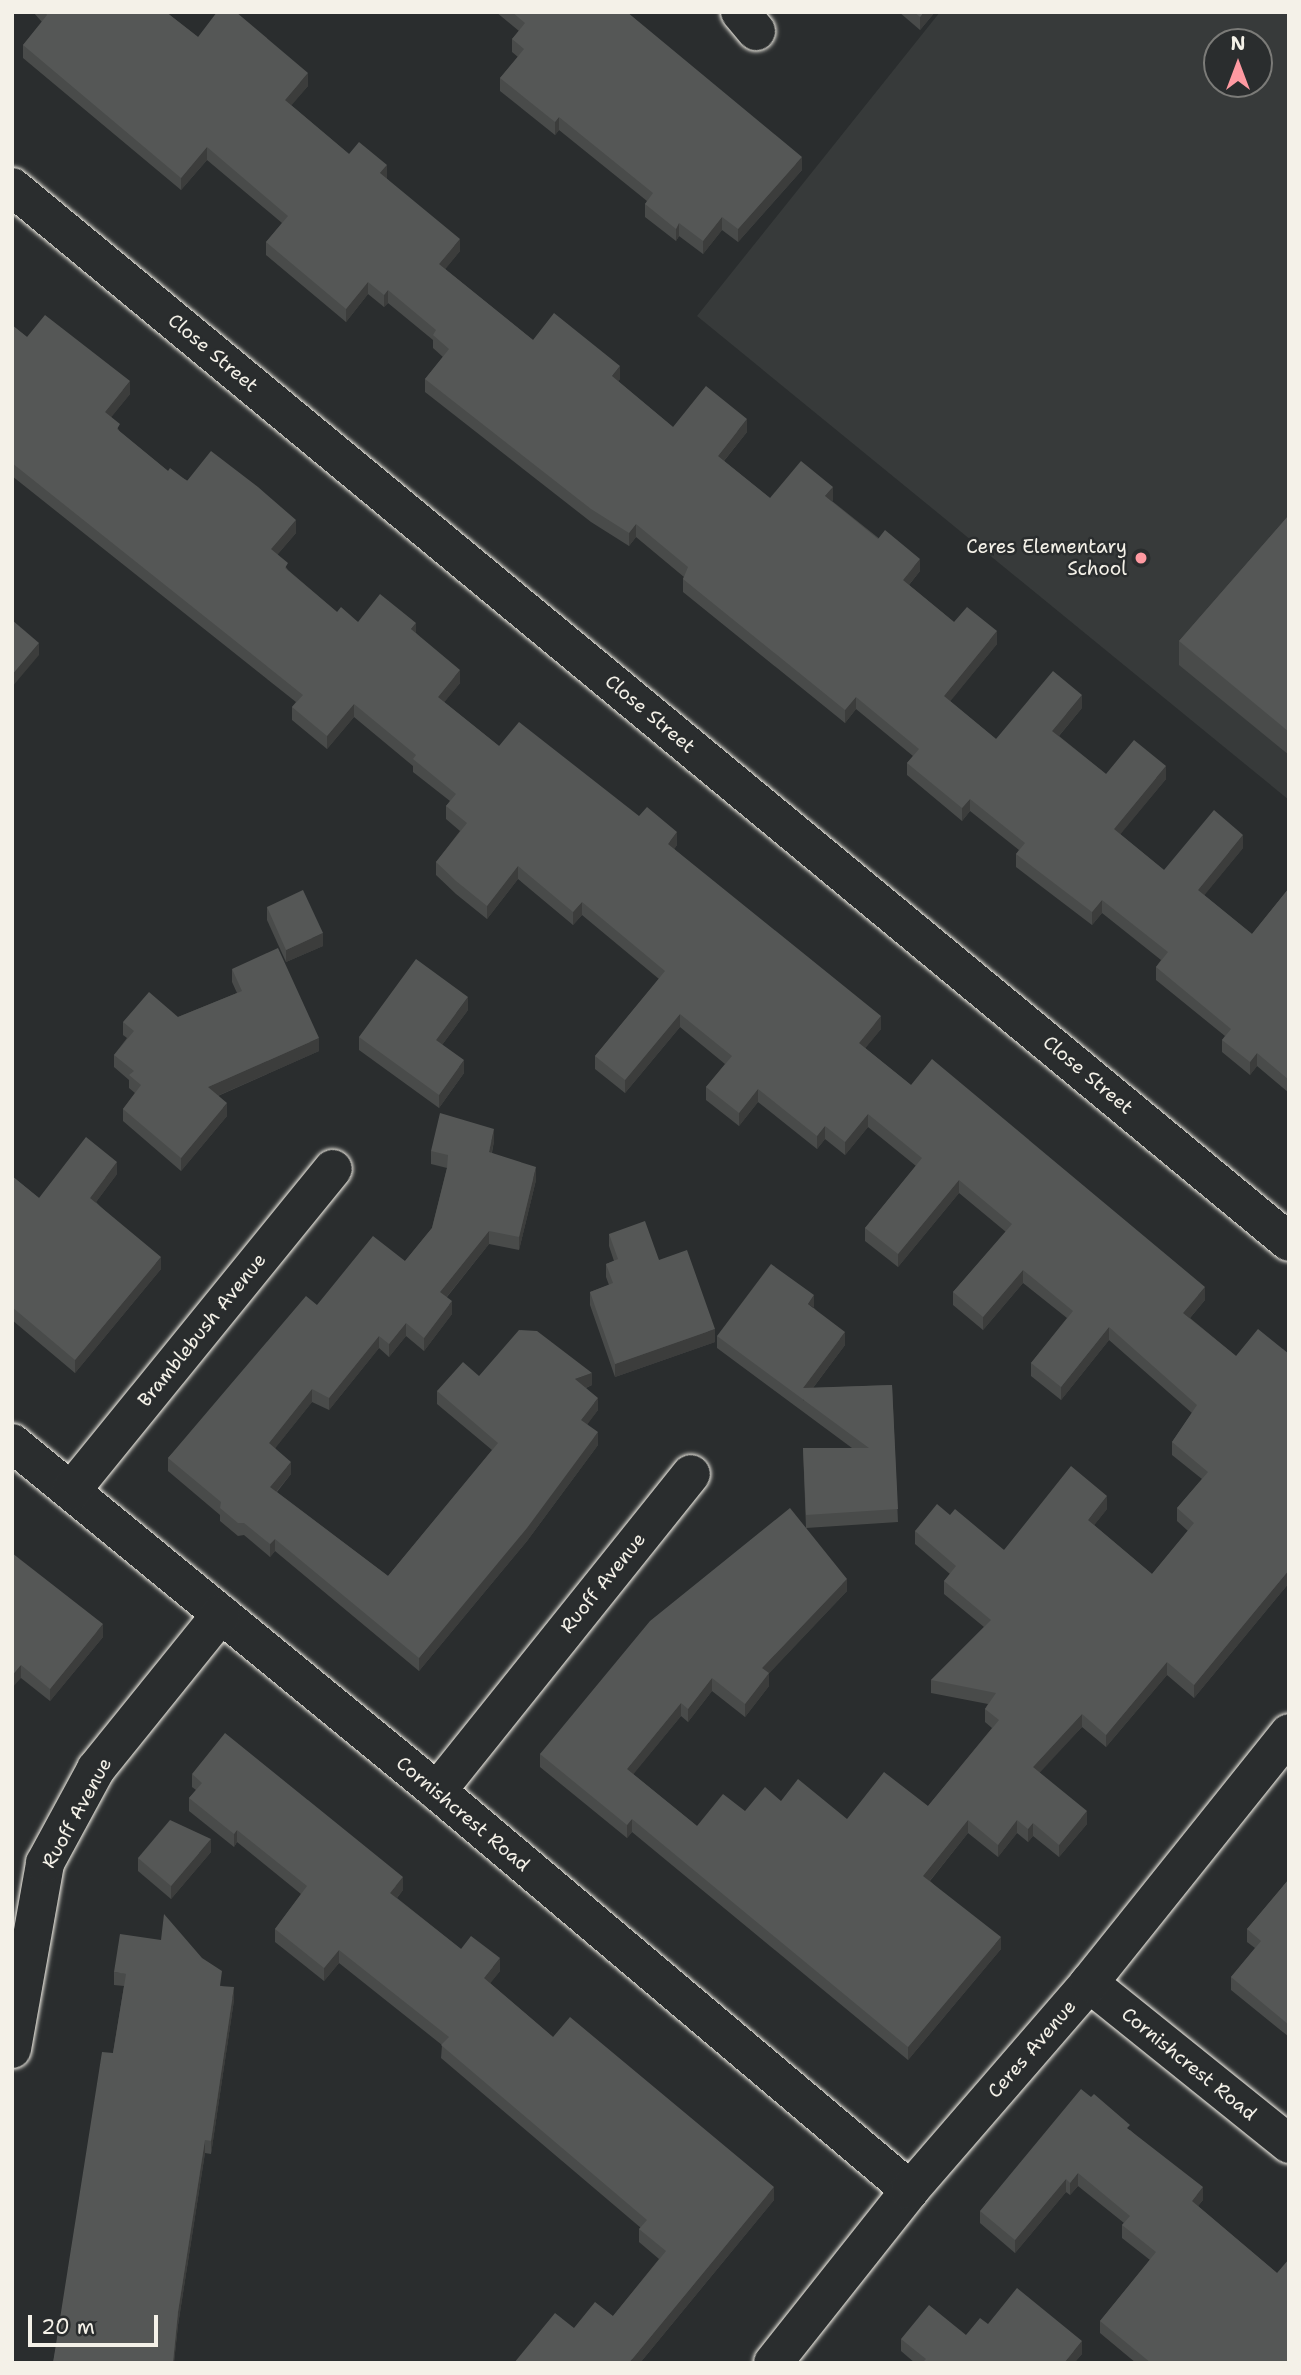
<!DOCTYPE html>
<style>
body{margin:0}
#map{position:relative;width:1301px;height:2375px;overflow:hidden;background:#2a2d2e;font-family:"Shantell Sans",sans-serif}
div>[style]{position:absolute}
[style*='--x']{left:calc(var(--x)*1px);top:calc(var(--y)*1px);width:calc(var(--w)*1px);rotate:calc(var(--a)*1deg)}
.built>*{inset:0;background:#373a3a}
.roads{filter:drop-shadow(0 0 2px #f4f1e8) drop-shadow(0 0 2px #f4f1e8)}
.street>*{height:38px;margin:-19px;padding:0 19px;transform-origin:19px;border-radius:19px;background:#2a2d2e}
.secondary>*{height:38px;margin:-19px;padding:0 19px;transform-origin:19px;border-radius:19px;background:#2a2d2e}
.wall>*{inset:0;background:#494b4a}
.shaded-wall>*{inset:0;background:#3c3d3c}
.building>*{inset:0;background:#555756}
.dots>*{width:19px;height:19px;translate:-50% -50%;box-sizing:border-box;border:4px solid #2a2d2e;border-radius:50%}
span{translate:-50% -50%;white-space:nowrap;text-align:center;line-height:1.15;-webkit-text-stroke:5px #2a2d2e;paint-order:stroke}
.street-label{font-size:19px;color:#f4f1e8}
.poi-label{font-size:19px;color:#f4f1e8}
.right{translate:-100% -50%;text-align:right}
.frame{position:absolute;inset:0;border:14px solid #f4f1e8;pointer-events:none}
.north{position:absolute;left:1203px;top:28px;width:70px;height:70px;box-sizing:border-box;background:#2a2d2e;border:2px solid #7b7b78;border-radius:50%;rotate:0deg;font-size:19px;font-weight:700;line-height:28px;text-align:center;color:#f4f1e8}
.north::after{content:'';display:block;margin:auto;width:24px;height:32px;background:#ff9aa2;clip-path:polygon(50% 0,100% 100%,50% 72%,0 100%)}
.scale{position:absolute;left:28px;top:2315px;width:130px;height:32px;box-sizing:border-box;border:4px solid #f4f1e8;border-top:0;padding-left:9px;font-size:21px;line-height:24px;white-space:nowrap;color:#f4f1e8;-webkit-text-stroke:5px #2a2d2e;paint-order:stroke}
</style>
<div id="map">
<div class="built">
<div style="clip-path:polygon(evenodd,940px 12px,1289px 12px,1289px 800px,697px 316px,940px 12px,1217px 42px,1259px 42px,1259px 84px,1217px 84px,1217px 42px)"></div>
</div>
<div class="roads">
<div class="street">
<div style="--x:740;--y:12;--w:25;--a:50"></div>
<div style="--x:12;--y:187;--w:1656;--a:39.56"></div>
<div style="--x:12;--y:1443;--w:549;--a:39.31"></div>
<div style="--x:437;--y:1791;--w:619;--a:40.15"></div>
<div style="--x:71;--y:1491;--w:415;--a:-50.9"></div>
<div style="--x:437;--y:1791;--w:406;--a:-51.3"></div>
<div style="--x:1089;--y:1983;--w:257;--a:38.8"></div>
<div style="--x:12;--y:2049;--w:189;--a:-79.9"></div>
<div style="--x:45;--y:1863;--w:107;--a:-61.5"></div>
<div style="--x:96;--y:1769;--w:199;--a:-51.1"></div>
</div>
<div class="secondary">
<div style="--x:773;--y:2363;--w:221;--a:-51.6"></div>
<div style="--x:910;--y:2190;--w:274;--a:-49.1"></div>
<div style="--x:1089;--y:1983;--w:320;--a:-51.3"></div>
</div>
</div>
<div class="wall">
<div style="clip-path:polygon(33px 12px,166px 12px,198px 37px,308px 86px,291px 105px,349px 154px,387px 178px,387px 179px,460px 251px,445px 269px,533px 340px,620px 379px,618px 381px,673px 427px,747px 432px,724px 461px,770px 498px,833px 500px,832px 501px,920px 571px,909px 585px,954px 622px,997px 644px,950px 701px,996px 739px,1082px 708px,1059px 736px,1106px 774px,1166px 779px,1120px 834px,1164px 870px,1243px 848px,1204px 895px,1252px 934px,1289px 888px,1289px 1093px,1257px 1066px,1250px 1075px,1222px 1052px,1222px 1040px,1225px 1036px,1156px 980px,1156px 967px,1161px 960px,1102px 913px,1092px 925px,1016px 867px,1016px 854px,1019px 850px,970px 811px,962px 821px,907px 775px,907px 763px,913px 756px,856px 709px,845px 723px,683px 592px,683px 579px,684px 577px,636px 537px,629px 546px,591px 522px,425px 392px,425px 379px,443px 357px,433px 348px,433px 340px,388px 303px,384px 307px,368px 294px,346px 322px,266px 255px,266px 242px,282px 223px,207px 160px,181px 190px,23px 58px,23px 45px,42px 22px)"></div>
<div style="clip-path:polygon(496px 12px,627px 12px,802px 170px,738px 242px,722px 230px,703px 254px,679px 236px,676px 241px,645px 217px,645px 204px,647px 201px,559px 130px,555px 135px,500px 91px,500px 78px,518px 57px,512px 52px,512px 39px,519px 31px)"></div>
<div style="clip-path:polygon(899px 12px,935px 12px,920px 30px)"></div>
<div style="clip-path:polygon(12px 325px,27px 337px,130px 394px,111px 417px,120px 432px,168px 471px,296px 533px,277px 555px,288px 570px,337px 612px,358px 622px,416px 633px,460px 683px,444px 702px,499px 746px,677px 845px,674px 849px,881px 1029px,865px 1048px,911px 1085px,1205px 1300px,1190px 1318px,1236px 1356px,1289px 1354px,1289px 1583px,1194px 1698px,1167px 1675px,1106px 1747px,1082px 1727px,1039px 1772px,1087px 1824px,1059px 1857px,1033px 1836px,1028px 1842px,1017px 1833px,998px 1857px,968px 1833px,930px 1881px,1001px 1949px,908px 2060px,632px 1832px,627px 1838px,540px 1767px,540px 1754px,806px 1528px,803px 1448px,852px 1448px,717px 1348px,717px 1336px,814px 1308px,845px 1345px,813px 1388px,892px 1385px,898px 1522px,806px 1528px,847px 1591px,769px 1673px,769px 1686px,745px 1717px,712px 1691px,688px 1722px,681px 1716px,633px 1774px,697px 1826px,781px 1801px,847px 1819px,928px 1806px,992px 1728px,985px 1722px,985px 1709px,988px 1704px,931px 1693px,931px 1680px,984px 1627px,944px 1594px,944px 1581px,950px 1574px,915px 1544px,915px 1531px,950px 1515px,1004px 1550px,1107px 1509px,1094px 1525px,1152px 1574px,1188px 1531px,1177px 1521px,1177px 1508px,1202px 1479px,1172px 1455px,1172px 1442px,1192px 1413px,1109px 1340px,1061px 1400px,1031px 1376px,1031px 1363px,1067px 1318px,1023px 1283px,983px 1330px,953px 1305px,953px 1292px,1006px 1232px,959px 1193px,898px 1267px,865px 1241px,865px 1228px,916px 1166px,868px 1127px,845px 1155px,825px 1139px,817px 1149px,758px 1102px,739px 1126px,706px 1100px,706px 1087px,725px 1064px,680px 1027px,625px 1093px,595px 1069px,595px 1056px,659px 979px,582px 915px,573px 925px,518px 879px,487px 919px,456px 894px,436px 875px,436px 862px,460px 831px,446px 819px,446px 806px,450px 801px,413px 772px,413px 766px,354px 717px,327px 749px,292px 720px,292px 707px,296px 702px,12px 476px)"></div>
<div style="clip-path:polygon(1289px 515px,1289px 755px,1179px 665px,1179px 641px)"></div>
<div style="clip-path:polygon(267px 907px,323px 946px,286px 962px,267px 920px)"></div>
<div style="clip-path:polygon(232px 969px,319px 1051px,218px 1096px,227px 1116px,181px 1171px,123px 1121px,123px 1109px,135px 1093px,129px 1088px,129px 1080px,114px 1067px,114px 1055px,127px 1038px,123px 1035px,123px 1022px,178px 1017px,237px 993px,232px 982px)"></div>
<div style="clip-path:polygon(468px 1010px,442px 1045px,464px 1073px,439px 1108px,359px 1050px,359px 1037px)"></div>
<div style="clip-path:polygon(494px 1141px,492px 1153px,536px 1180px,519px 1250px,489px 1244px,447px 1297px,452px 1314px,424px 1351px,406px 1336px,389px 1357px,379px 1348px,329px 1410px,312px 1402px,275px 1448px,291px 1474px,277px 1492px,388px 1576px,492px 1450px,437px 1404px,437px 1391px,479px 1376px,592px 1385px,586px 1388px,598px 1410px,587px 1424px,598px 1445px,527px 1541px,419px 1671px,275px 1551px,270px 1557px,244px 1535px,238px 1536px,220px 1521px,220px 1515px,168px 1471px,168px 1458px,317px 1305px,405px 1261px,432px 1228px,447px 1168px,431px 1164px,431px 1151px)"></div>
<div style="clip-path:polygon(117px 1174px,96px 1202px,161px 1269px,75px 1373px,12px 1320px,12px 1176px,39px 1198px)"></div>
<div style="clip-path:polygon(609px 1234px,659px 1260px,715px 1342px,615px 1377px,590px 1305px,590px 1292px,609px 1285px,606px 1277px,606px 1264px,614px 1261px,609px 1246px)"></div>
<div style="clip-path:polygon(12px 1553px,103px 1637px,50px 1701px,21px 1678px)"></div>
<div style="clip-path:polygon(192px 1774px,403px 1890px,397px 1898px,461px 1949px,500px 1971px,490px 1983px,553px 2037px,774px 2200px,640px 2363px,574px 2328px,613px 2316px,659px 2259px,639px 2242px,639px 2229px,641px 2228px,441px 2058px,442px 2045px,339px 1963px,324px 1981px,275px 1942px,275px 1929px,301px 1894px,237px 1842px,234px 1847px,189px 1811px,189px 1798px,196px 1790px,192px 1787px)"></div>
<div style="clip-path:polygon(211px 1852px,171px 1899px,138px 1871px,138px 1858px)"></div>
<div style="clip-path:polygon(1289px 1879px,1289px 2037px,1231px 1990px,1231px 1977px,1255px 1948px,1247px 1942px,1247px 1929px)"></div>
<div style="clip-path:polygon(114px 1972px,222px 1986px,234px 2000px,211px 2154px,205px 2153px,178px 2325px,174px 2362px,53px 2363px,113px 2053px,124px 1986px,114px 1985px)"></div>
<div style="clip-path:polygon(1130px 2130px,1203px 2200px,1198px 2206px,1277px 2273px,1289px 2363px,1136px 2363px,1100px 2333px,1100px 2321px,1150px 2260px,1122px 2238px,1122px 2225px,1124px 2223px,1078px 2186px,1070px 2195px,1066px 2192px,1015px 2253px,980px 2223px,980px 2211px)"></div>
<div style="clip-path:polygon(988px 2324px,1082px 2354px,1074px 2363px,915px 2363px,901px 2351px,901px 2339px,966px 2335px)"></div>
</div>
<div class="shaded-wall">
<div style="clip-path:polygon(924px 12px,935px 12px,920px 30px,920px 17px)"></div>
<div style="clip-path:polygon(308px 73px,308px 86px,285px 113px,285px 100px)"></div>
<div style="clip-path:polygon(559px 117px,559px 130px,555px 135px,555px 122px)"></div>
<div style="clip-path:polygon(207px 147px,207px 160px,181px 190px,181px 178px)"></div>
<div style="clip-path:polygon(802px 157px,802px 170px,738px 242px,738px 229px)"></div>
<div style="clip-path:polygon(387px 165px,387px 178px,380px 186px,380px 173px)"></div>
<div style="clip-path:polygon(722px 217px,722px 230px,703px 254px,703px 241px)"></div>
<div style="clip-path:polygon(679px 223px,679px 236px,676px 241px,676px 229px)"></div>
<div style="clip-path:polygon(460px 239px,460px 251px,439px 277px,439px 264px)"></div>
<div style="clip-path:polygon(368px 282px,368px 294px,346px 322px,346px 309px)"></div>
<div style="clip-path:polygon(388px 290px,388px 303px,384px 307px,384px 295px)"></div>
<div style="clip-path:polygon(620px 366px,620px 379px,612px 388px,612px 376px)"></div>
<div style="clip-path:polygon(130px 381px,130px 394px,105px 425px,105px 412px)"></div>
<div style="clip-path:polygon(747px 419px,747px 432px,718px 468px,718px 456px)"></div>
<div style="clip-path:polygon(833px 487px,833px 500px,825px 509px,825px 496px)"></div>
<div style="clip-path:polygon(296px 520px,296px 533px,271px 562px,271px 549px)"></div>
<div style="clip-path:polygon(636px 524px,636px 537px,629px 546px,629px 533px)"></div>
<div style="clip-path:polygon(920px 559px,920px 571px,903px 592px,903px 580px)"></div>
<div style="clip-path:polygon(416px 623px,416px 636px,411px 629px)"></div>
<div style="clip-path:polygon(997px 631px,997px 644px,944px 709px,944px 696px)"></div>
<div style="clip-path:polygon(39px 643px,39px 655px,12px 687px,12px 675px)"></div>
<div style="clip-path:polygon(460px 670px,460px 683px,438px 710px,438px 697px)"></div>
<div style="clip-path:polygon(1082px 695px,1082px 708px,1052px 744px,1052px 731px)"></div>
<div style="clip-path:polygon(856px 697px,856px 709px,845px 723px,845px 710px)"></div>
<div style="clip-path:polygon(354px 704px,354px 717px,327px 749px,327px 736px)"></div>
<div style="clip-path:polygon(1166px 766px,1166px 779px,1114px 842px,1114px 829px)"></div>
<div style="clip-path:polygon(970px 799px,970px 811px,962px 821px,962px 808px)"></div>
<div style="clip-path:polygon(677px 832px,677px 845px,668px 857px,668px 844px)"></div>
<div style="clip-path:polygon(1243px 835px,1243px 848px,1198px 903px,1198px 890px)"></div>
<div style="clip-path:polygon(518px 866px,518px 879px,487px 919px,487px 906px)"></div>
<div style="clip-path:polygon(1102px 900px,1102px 913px,1092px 925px,1092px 912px)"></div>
<div style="clip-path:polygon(582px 902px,582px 915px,573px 925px,573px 912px)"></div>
<div style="clip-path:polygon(323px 933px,323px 946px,286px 962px,286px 950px)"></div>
<div style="clip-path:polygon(468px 997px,468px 1010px,436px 1053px,436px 1040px)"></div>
<div style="clip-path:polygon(680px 1014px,680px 1027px,625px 1093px,625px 1080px)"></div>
<div style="clip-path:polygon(881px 1016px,881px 1029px,859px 1056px,859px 1043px)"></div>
<div style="clip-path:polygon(319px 1038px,319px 1051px,208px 1100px,208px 1087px)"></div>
<div style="clip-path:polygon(1257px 1053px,1257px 1066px,1250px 1075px,1250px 1062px)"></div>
<div style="clip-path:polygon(464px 1060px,464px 1073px,439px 1108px,439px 1095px)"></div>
<div style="clip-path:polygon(758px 1089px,758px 1102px,739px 1126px,739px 1113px)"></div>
<div style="clip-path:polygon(227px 1103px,227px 1116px,181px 1171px,181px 1158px)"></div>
<div style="clip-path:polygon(868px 1114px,868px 1127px,845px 1155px,845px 1142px)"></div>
<div style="clip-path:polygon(825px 1126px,825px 1139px,817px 1149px,817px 1136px)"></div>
<div style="clip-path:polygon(494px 1129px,494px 1141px,489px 1164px,489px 1152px)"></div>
<div style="clip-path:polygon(117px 1162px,117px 1174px,90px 1210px,90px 1198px)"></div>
<div style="clip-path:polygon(536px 1167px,536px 1180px,519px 1250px,519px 1237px)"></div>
<div style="clip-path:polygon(959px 1180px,959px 1193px,898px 1267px,898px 1254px)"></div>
<div style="clip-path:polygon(489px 1231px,489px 1244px,440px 1305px,440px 1292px)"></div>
<div style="clip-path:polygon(161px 1257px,161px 1269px,75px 1373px,75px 1360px)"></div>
<div style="clip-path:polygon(1023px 1270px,1023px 1283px,983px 1330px,983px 1317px)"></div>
<div style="clip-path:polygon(1205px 1287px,1205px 1300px,1183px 1326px,1183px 1313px)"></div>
<div style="clip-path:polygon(814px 1295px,814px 1308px,808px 1304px)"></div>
<div style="clip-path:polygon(452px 1301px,452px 1314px,424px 1351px,424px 1338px)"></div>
<div style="clip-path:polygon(406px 1323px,406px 1336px,389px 1357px,389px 1344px)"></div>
<div style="clip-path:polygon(1109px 1327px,1109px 1340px,1061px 1400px,1061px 1387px)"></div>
<div style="clip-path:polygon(715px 1329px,715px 1342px,615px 1377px,615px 1364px)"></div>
<div style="clip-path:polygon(845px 1332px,845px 1345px,803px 1401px,803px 1388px)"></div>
<div style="clip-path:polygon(379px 1336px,379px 1348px,329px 1410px,329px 1398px)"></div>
<div style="clip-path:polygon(592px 1373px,592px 1385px,575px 1392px,575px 1379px)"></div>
<div style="clip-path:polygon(312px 1389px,312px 1402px,269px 1456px,269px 1443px)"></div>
<div style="clip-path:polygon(598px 1398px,598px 1410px,581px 1433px,581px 1420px)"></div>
<div style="clip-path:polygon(598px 1432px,598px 1445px,527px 1541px,419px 1671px,419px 1658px)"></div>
<div style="clip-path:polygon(291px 1462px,291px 1474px,270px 1499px,270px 1487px)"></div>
<div style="clip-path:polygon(1107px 1496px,1107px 1509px,1088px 1533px,1088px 1520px)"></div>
<div style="clip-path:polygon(275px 1539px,275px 1551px,270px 1557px,270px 1544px)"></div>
<div style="clip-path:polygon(1289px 1570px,1289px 1583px,1194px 1698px,1194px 1685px)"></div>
<div style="clip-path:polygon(847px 1579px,847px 1591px,762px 1681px,762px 1668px)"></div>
<div style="clip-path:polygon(103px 1624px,103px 1637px,50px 1701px,50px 1689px)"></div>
<div style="clip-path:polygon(1167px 1662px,1167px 1675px,1106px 1747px,1106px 1735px)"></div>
<div style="clip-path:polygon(21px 1665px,21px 1678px,12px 1688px,12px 1676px)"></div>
<div style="clip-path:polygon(769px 1673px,769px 1686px,745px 1717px,745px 1704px)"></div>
<div style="clip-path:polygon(712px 1678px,712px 1691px,688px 1722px,688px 1709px)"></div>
<div style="clip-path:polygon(681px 1703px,681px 1716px,627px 1782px,627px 1769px)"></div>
<div style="clip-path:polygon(1082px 1714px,1082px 1727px,1033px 1780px,1033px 1767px)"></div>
<div style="clip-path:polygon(1087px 1811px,1087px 1824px,1059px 1857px,1059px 1845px)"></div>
<div style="clip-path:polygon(632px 1819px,632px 1832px,627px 1838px,627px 1825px)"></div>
<div style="clip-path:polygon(968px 1820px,968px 1833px,923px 1889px,923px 1876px)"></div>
<div style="clip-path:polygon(1017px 1820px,1017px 1833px,998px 1857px,998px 1845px)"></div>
<div style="clip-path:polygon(1033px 1823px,1033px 1836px,1028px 1842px,1028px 1829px)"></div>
<div style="clip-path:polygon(237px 1830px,237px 1842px,234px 1847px,234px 1834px)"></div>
<div style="clip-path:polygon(211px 1839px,211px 1852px,171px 1899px,171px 1886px)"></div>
<div style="clip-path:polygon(403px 1877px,403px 1890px,390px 1906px,390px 1893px)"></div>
<div style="clip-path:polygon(1001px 1937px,1001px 1949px,908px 2060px,908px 2047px)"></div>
<div style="clip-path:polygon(339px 1950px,339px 1963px,324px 1981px,324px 1968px)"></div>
<div style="clip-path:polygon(500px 1958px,500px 1971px,484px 1991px,484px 1978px)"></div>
<div style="clip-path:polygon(234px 1987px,234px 2000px,211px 2154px,211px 2141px)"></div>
<div style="clip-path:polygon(205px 2140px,205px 2153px,178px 2325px,174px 2363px,173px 2363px,178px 2312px)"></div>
<div style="clip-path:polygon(1078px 2173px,1078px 2186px,1070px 2195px,1070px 2183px)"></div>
<div style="clip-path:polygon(1066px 2179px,1066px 2192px,1015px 2253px,1015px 2240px)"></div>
<div style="clip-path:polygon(774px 2187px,774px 2200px,640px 2363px,629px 2363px)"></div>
<div style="clip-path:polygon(1203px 2187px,1203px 2200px,1192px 2213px,1192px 2201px)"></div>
<div style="clip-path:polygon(1082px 2341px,1082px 2354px,1074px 2363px,1064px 2363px)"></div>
</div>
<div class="building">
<div style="clip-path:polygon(45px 12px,166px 12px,198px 37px,217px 12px,236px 12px,308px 73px,285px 100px,349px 154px,359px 142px,387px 165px,380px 173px,460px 239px,439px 264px,533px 340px,554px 313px,620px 366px,612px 376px,673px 427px,706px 386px,747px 419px,718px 456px,770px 498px,801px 461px,833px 487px,825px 496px,878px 539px,885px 530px,920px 559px,903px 580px,954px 622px,967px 607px,997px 631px,944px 696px,996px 739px,1053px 671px,1082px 695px,1052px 731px,1106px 774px,1134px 740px,1166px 766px,1114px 829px,1164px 870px,1214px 810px,1243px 835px,1198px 890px,1252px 934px,1289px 888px,1289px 1080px,1257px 1053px,1250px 1062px,1222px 1040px,1231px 1029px,1156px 967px,1168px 952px,1102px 900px,1092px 912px,1016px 854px,1025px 843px,970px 799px,962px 808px,907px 763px,919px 749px,856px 697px,845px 710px,683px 579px,688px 567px,636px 524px,629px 533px,591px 509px,425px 379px,449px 349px,433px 335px,436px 330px,388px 290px,384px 295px,368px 282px,346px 309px,266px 242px,288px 216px,207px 147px,181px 178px,23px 45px,47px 15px)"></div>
<div style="clip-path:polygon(512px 12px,627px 12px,802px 157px,738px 229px,722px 217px,703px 241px,679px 223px,676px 229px,645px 204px,653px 193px,559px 117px,555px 122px,500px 78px,524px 49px,512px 39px,525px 23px)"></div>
<div style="clip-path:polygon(914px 12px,924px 12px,920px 17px)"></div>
<div style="clip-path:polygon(45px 315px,130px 381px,105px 412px,120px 424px,117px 429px,168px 471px,170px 468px,187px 481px,211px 451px,258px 487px,296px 520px,271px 549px,288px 563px,285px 568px,337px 612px,341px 607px,358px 622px,380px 594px,416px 623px,411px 629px,460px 670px,438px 697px,499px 746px,519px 722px,639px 816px,647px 807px,677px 832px,668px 844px,881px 1016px,859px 1043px,911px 1085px,932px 1059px,1205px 1287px,1183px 1313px,1236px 1356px,1258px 1329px,1289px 1354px,1289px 1570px,1194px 1685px,1167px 1662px,1106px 1735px,1082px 1714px,1033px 1767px,1087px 1811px,1059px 1845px,1033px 1823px,1028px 1829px,1017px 1820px,998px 1845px,968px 1820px,923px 1876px,1001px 1937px,908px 2047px,632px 1819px,627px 1825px,540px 1754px,650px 1621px,790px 1508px,847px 1579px,762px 1668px,769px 1673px,745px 1704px,712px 1678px,688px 1709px,681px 1703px,627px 1769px,697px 1826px,723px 1794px,745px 1811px,765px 1787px,781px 1801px,798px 1779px,847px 1819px,884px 1772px,928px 1806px,999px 1720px,985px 1709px,996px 1693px,931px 1680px,991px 1620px,944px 1581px,956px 1566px,915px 1531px,937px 1504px,950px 1515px,955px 1509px,1004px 1550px,1071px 1466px,1107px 1496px,1088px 1520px,1152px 1574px,1194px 1523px,1177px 1508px,1208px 1472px,1172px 1442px,1197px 1405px,1109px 1327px,1061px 1387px,1031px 1363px,1073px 1311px,1023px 1270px,983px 1317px,953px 1292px,1012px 1224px,959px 1180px,898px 1254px,865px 1228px,922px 1158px,868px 1114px,845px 1142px,825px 1126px,817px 1136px,758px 1089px,739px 1113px,706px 1087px,732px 1056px,680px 1014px,625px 1080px,595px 1056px,665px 971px,582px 902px,573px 912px,518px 866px,487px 906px,456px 881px,436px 862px,467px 823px,446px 806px,456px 794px,413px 759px,416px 755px,354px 704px,327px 736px,292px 707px,303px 695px,12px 463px,12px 325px,27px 337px)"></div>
<div style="clip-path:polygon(1289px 515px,1289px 732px,1179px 641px)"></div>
<div style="clip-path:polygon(12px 620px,39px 643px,12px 675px)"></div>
<div style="clip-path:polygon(303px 890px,323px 933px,286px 950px,267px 907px)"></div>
<div style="clip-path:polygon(278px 948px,319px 1038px,208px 1087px,227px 1103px,181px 1158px,123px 1109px,141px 1085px,129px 1075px,134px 1071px,114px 1055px,134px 1031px,123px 1022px,149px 992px,178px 1017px,242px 991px,232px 969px)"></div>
<div style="clip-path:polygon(416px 959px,468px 997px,436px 1040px,464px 1060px,439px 1095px,359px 1037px)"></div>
<div style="clip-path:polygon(440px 1113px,494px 1129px,489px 1152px,536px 1167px,519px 1237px,489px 1231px,440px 1292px,452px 1301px,424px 1338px,406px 1323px,389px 1344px,379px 1336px,329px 1398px,312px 1389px,269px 1443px,291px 1462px,270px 1487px,388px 1576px,498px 1443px,437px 1391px,463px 1362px,479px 1376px,519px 1330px,537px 1331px,592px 1373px,575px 1379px,598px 1398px,581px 1420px,598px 1432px,527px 1528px,419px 1658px,275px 1539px,270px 1544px,244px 1523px,238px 1523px,220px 1508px,221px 1502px,168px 1458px,306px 1296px,317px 1305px,373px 1236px,405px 1261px,432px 1228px,447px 1168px,448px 1155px,431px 1151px)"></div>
<div style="clip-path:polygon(86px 1137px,117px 1162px,90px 1198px,161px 1257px,75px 1360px,12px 1307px,12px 1176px,39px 1198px)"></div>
<div style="clip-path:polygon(645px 1221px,659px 1260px,687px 1250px,715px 1329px,615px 1364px,590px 1292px,613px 1283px,606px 1264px,618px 1259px,609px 1234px)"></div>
<div style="clip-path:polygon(771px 1264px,814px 1295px,808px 1304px,845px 1332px,803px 1388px,892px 1385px,898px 1509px,806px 1515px,803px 1448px,869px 1448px,717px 1336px)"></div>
<div style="clip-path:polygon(12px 1553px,103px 1624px,50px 1689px,21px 1665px,12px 1676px)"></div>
<div style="clip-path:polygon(225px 1733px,403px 1877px,390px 1893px,461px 1949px,471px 1936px,500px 1958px,484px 1978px,553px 2037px,570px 2017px,774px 2187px,629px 2363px,514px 2363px,555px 2313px,574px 2328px,595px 2302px,613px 2316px,666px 2251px,639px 2229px,647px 2220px,441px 2045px,449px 2037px,339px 1950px,324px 1968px,275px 1929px,307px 1886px,237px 1830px,234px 1834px,189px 1798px,202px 1783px,192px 1774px)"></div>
<div style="clip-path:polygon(170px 1820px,211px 1839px,171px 1886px,138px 1858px)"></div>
<div style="clip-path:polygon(1289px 1879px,1289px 2025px,1231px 1977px,1261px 1941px,1247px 1929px)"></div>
<div style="clip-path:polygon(164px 1914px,202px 1958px,222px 1971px,220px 1986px,234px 1987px,211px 2141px,205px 2140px,178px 2312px,173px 2362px,179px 2363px,53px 2363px,102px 2052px,113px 2053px,126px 1974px,114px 1972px,120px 1934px,161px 1940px)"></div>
<div style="clip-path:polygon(1081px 2089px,1091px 2097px,1094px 2094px,1130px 2125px,1127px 2128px,1203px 2187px,1192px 2201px,1277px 2273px,1289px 2259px,1289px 2363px,1151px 2363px,1100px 2321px,1156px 2252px,1122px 2225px,1130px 2216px,1078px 2173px,1070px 2183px,1066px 2179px,1015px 2240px,980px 2211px)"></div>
<div style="clip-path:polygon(1017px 2288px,1082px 2341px,1064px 2363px,922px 2363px,926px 2359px,901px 2339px,929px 2305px,966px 2335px,980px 2318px,988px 2324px)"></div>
</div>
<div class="dots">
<div style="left:1141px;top:558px;background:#ff9aa2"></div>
</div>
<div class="street-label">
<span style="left:213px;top:353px;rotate:40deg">Close Street</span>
<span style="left:650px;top:714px;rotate:40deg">Close Street</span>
<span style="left:1088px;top:1075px;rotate:40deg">Close Street</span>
<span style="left:202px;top:1330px;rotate:-51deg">Bramblebush Avenue</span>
<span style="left:603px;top:1583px;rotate:-51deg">Ruoff Avenue</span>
<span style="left:77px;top:1813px;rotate:-61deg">Ruoff Avenue</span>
<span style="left:463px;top:1814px;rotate:40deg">Cornishcrest Road</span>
<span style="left:1032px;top:2049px;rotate:-49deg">Ceres Avenue</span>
<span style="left:1189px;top:2064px;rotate:39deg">Cornishcrest Road</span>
</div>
<div class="poi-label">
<span class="right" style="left:1127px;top:558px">Ceres Elementary<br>School</span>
</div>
<div class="frame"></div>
<div class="north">N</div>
<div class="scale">20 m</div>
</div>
